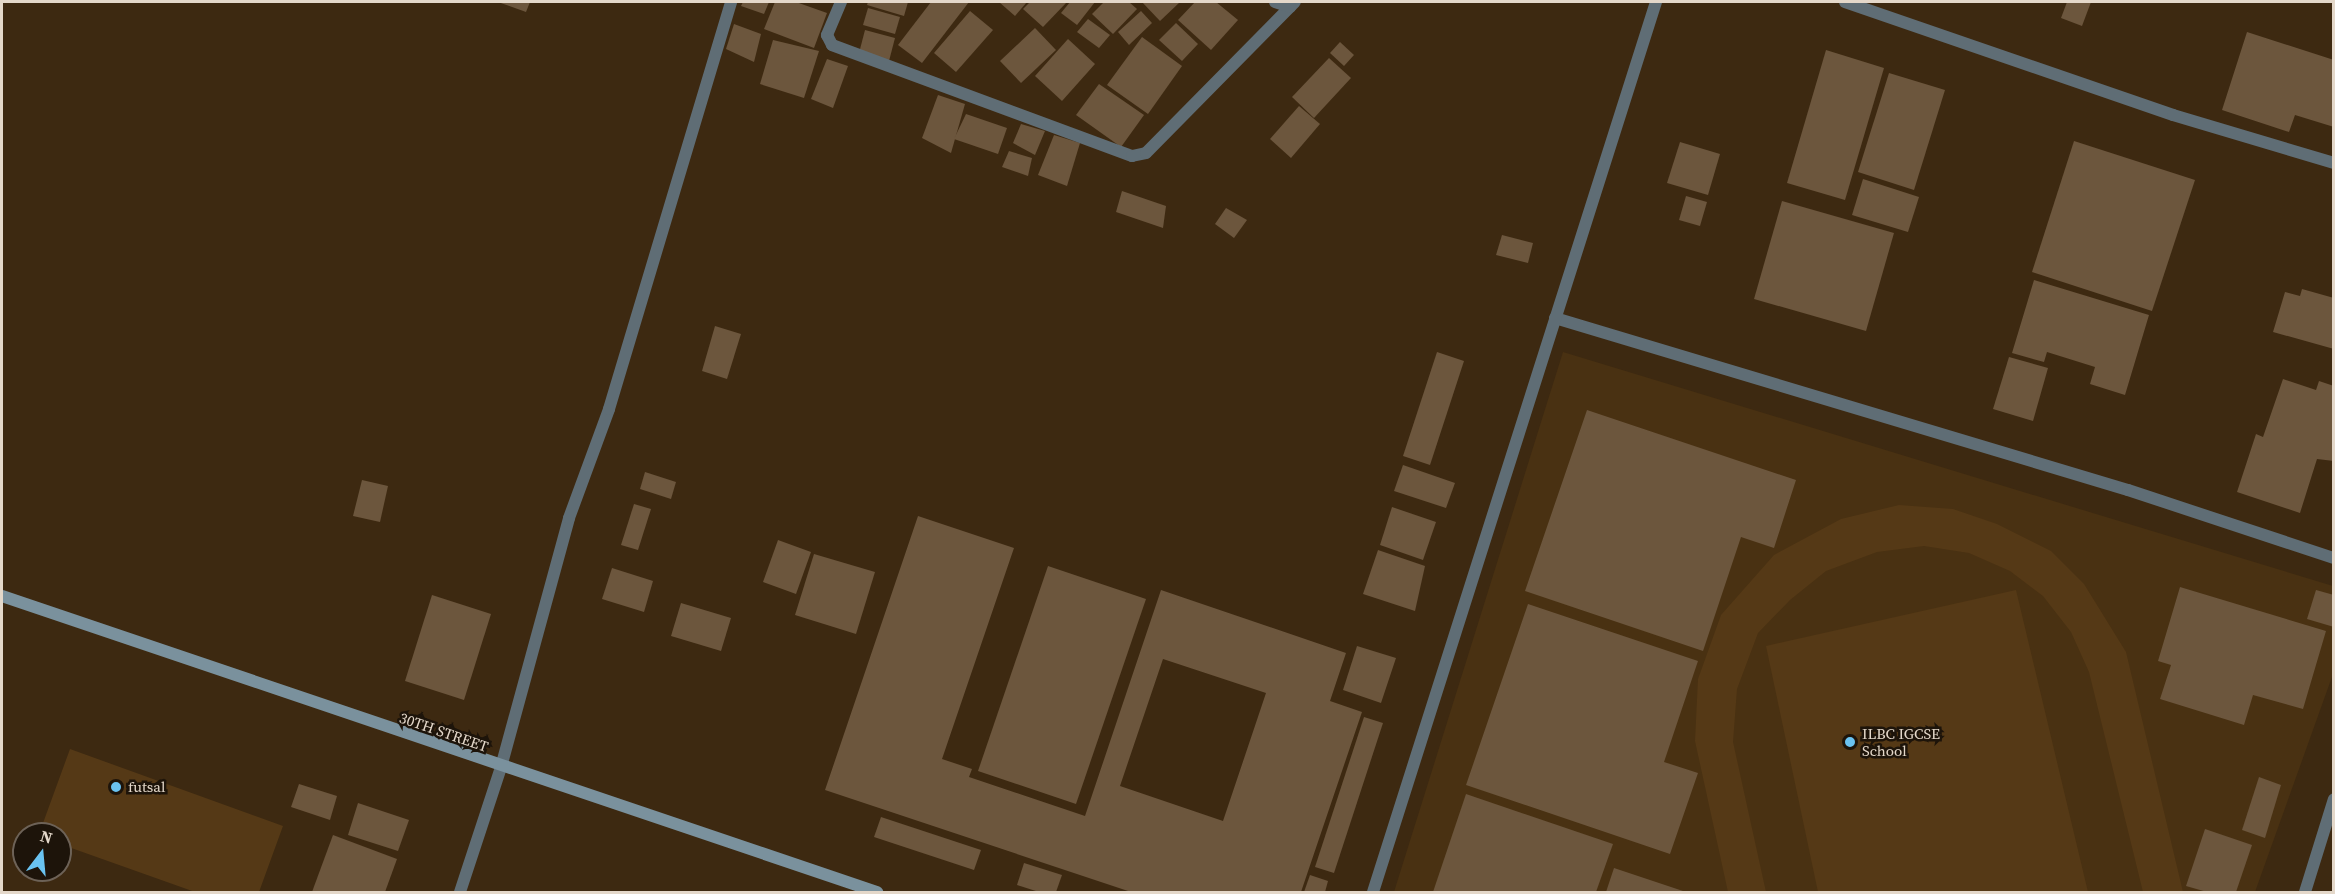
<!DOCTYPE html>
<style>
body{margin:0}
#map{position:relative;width:2335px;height:894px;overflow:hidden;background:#3d2911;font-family:"Source Serif 4",serif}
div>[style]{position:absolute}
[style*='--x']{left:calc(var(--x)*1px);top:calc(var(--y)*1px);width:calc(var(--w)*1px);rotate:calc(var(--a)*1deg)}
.built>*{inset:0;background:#493112}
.green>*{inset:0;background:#553916}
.building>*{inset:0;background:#6c563d}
.street>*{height:12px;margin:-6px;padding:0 6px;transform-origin:6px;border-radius:6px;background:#5f6d75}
.secondary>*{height:12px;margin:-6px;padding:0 6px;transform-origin:6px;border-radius:6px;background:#7a919d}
.dots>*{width:16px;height:16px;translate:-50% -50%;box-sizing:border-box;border:3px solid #1d140a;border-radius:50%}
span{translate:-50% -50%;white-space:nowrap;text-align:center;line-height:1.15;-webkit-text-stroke:5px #1d140a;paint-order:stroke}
.street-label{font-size:15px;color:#e4d8ca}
.poi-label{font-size:15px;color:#e4d8ca}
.left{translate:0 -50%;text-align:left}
.frame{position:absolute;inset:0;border:3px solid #e4d8ca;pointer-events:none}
.north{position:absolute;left:12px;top:822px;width:60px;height:60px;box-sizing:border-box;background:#1d140a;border:2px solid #6d6257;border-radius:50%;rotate:16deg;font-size:16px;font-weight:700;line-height:24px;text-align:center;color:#e4d8ca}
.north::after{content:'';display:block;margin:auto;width:21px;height:27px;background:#6ac3f1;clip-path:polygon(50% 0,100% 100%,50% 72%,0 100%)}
</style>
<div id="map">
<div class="built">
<div style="clip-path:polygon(1563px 352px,2333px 586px,2333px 674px,2255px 892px,1394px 892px)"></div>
</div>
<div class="green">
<div style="clip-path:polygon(1899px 505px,1953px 509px,1997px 524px,2051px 551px,2084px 584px,2126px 652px,2183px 892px,2143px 892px,2089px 672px,2071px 632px,2043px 596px,2010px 571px,1969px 553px,1924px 546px,1877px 552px,1826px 571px,1790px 600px,1758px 633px,1737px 689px,1733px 742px,1766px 892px,1728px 892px,1695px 741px,1698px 679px,1721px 615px,1774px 555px,1841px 519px)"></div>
<div style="clip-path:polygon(2016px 590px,2088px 892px,1818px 892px,1766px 646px)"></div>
<div style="clip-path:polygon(70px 749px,283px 826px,259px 892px,195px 892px,60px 844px,60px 834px,39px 834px)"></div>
</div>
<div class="building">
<div style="clip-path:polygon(498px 2px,530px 2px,526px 12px)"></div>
<div style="clip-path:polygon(743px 2px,769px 2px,764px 14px,741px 6px)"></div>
<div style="clip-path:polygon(775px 2px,796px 2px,827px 13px,814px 48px,764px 29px)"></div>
<div style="clip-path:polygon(868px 2px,908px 2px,904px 16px,867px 5px)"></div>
<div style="clip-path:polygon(931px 2px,969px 2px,922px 63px,898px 45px)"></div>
<div style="clip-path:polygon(999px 2px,1027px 2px,1015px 16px)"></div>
<div style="clip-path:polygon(1030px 2px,1067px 2px,1043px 27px,1023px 9px)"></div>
<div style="clip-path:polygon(1070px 2px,1095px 2px,1077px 25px,1061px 13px)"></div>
<div style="clip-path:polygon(1104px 2px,1129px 2px,1137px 9px,1113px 34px,1092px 14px)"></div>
<div style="clip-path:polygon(1142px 2px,1180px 2px,1160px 21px)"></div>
<div style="clip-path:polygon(1195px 2px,1216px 2px,1238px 20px,1211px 50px,1178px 20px)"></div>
<div style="clip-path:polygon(2067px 2px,2091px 2px,2082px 26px,2061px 18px)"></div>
<div style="clip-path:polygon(868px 8px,900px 17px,895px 34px,863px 25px)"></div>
<div style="clip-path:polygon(970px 11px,993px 30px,956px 72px,934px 53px)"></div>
<div style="clip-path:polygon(1141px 11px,1152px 23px,1129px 45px,1118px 32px)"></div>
<div style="clip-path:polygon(1088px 19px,1110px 35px,1099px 48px,1077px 32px)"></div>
<div style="clip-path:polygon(1176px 23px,1198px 44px,1182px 61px,1159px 40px)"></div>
<div style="clip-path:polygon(734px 24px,761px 34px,754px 62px,726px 49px)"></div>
<div style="clip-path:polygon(1035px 28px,1056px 50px,1021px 83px,1000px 61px)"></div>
<div style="clip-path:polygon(865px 30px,895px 38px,889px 61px,859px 53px)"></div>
<div style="clip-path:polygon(2247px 32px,2334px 60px,2334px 127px,2295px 115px,2289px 132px,2222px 110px)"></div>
<div style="clip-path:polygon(1142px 37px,1182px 66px,1148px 114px,1107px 85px)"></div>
<div style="clip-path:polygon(1068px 39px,1095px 64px,1062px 101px,1035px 76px)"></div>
<div style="clip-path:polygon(773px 40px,819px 51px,804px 98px,760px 84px)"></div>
<div style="clip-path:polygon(1340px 42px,1354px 55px,1344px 66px,1330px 53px)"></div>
<div style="clip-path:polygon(1826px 50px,1884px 68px,1845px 200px,1787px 183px)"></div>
<div style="clip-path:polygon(1329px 58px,1351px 78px,1314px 118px,1292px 97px)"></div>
<div style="clip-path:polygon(827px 59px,848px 66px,833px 108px,811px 99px)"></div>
<div style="clip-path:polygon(1889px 73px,1945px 90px,1914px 190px,1858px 172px)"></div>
<div style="clip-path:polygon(1099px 84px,1144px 115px,1121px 147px,1076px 115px)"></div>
<div style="clip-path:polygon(938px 95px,965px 104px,951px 153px,922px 138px)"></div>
<div style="clip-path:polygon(1299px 106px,1320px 124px,1291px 158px,1270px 139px)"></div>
<div style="clip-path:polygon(966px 114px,1007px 128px,998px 154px,954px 139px)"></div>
<div style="clip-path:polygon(1021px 124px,1045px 131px,1035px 155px,1013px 143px)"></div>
<div style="clip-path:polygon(1054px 135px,1080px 143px,1067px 186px,1038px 175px)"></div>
<div style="clip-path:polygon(2074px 141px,2195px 180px,2152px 311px,2032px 272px)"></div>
<div style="clip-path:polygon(1680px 142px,1720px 154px,1708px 195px,1667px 183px)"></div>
<div style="clip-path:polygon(1009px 151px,1032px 158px,1028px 176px,1002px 167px)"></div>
<div style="clip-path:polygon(1863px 179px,1919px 197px,1908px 232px,1852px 215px)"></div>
<div style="clip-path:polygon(1122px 191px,1166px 206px,1163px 228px,1116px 212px)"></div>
<div style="clip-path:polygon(1686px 196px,1707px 202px,1700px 226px,1679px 220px)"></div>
<div style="clip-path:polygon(1782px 201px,1894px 233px,1866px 331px,1754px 299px)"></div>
<div style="clip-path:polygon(1226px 208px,1247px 220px,1234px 238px,1215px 224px)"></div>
<div style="clip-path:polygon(1502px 235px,1533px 243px,1528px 263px,1496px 255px)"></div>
<div style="clip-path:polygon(2034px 280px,2149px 315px,2125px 395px,2090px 384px,2095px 367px,2047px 352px,2044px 362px,2012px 353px)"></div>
<div style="clip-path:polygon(2302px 289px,2334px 298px,2334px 349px,2273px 332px,2285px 292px,2300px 296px)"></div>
<div style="clip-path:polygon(715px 326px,741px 334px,727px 379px,702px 371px)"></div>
<div style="clip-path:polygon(1437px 352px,1464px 361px,1430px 465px,1403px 456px)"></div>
<div style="clip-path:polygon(2009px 357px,2048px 368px,2033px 421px,1993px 409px)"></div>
<div style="clip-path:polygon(2283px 379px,2316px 390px,2319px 381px,2334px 386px,2334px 461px,2317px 459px,2300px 513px,2237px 492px,2256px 434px,2263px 437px)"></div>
<div style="clip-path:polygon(1587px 410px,1796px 480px,1774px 548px,1741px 537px,1703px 651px,1525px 591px)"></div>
<div style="clip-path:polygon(1403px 465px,1455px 483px,1446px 508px,1394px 491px)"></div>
<div style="clip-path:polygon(645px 472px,676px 482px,671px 499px,640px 489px)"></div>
<div style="clip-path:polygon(362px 480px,388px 486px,380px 522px,353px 516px)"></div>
<div style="clip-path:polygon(634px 504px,651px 509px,638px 550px,621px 545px)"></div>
<div style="clip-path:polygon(1392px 507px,1436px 522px,1423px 560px,1380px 545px)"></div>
<div style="clip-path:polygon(evenodd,918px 516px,1014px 548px,942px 759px,972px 769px,969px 777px,1085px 816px,1161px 590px,1346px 653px,1330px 701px,1362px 712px,1301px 892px,1131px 892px,825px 790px,918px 516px,1163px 659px,1266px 693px,1223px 821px,1120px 786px,1163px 659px)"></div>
<div style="clip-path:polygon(778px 540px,811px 552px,796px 594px,763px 582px)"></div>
<div style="clip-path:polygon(1378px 550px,1425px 566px,1415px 611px,1363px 594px)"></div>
<div style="clip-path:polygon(814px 554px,875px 572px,856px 634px,795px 615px)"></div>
<div style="clip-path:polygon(1048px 566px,1146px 599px,1076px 804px,978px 771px)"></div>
<div style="clip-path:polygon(612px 568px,653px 581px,644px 612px,602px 599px)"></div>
<div style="clip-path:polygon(2180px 587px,2326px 631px,2303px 709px,2253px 695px,2244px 725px,2160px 699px,2171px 665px,2158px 661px)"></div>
<div style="clip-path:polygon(2316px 590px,2334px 595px,2334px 627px,2307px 619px)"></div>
<div style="clip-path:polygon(432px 595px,491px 614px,464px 700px,405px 681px)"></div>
<div style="clip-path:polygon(681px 603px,731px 618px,721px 651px,671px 636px)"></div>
<div style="clip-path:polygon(1528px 604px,1698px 661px,1664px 762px,1698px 773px,1670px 854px,1466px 785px)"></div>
<div style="clip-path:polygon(1357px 646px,1396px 658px,1381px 703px,1343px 690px)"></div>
<div style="clip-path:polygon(1364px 717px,1383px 723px,1334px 873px,1315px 867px)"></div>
<div style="clip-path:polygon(2259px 777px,2281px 785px,2265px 838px,2242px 830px)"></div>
<div style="clip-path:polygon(299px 784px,337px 796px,330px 820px,291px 807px)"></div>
<div style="clip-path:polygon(1466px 794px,1613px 844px,1596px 892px,1433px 892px)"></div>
<div style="clip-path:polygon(358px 803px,409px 820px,398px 851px,348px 835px)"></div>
<div style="clip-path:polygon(881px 817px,981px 850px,974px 870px,874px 837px)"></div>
<div style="clip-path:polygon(2205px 829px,2252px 845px,2236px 892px,2207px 892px,2186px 886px)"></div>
<div style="clip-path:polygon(333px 835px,397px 859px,385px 892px,312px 892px)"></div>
<div style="clip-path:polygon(1024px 863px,1062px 875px,1056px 892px,1039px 892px,1017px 885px)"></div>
<div style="clip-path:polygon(1614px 868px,1686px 892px,1606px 892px)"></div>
<div style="clip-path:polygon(1310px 875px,1328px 881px,1325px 892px,1304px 892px)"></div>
</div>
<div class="street">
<div style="--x:841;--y:2;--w:36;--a:113"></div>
<div style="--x:827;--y:35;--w:11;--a:63"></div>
<div style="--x:832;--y:45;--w:320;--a:20.3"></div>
<div style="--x:1132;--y:156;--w:14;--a:-12"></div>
<div style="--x:1146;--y:153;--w:212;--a:-45.4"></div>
<div style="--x:1275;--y:2;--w:16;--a:18"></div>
<div style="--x:1845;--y:2;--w:347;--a:19"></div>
<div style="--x:2173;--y:115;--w:168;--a:16.6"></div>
<div style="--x:1555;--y:318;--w:598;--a:16.71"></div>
<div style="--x:2128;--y:490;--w:217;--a:18.3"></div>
<div style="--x:460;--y:892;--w:132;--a:-71.8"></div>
<div style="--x:501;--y:767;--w:258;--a:-74.7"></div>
<div style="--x:569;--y:518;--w:116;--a:-69.8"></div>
<div style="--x:609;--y:409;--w:425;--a:-73.3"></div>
<div style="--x:1373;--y:892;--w:934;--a:-72.36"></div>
<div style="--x:2305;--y:892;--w:97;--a:-72.7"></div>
</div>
<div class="secondary">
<div style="--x:2;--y:596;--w:924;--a:18.69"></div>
</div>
<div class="dots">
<div style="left:1850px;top:742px;background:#6ac3f1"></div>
<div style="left:116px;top:787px;background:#6ac3f1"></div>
</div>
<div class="street-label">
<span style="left:444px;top:732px;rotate:19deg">30TH STREET</span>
</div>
<div class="poi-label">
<span class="left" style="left:1862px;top:742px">ILBC IGCSE<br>School</span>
<span class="left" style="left:128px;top:787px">futsal</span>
</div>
<div class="frame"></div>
<div class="north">N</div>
</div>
